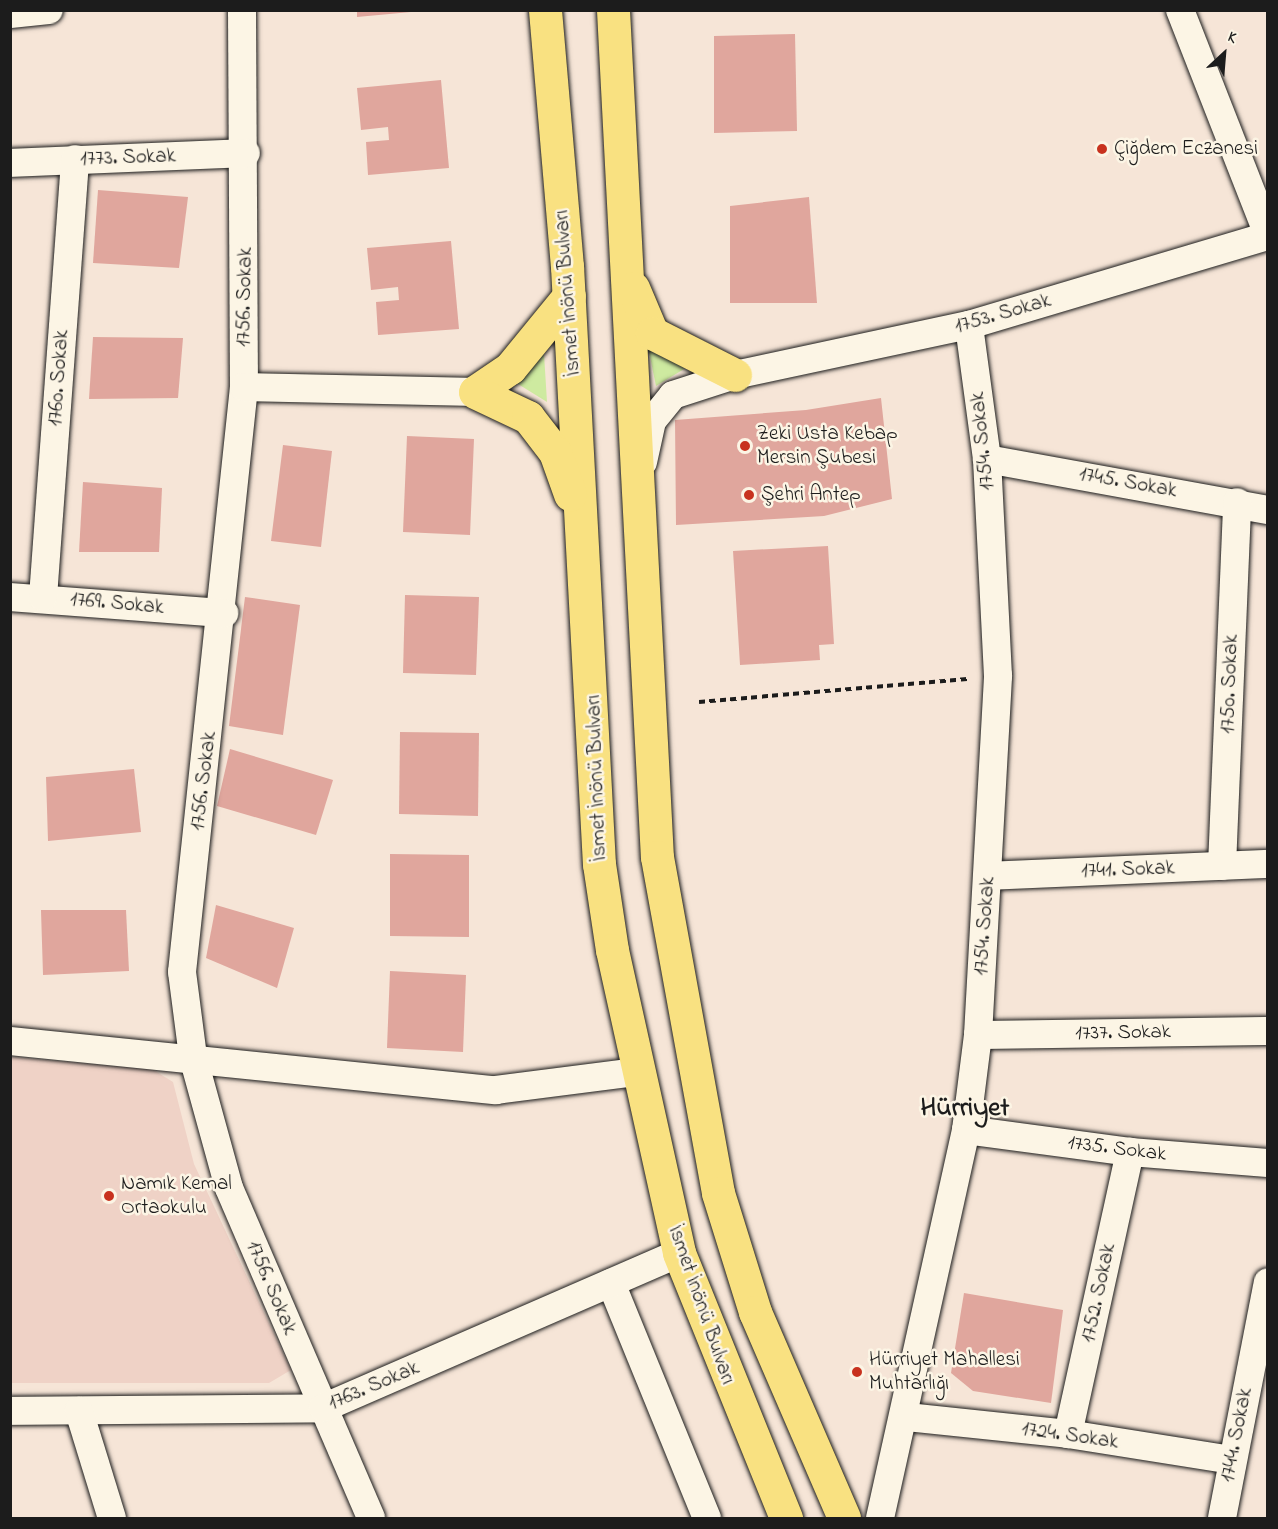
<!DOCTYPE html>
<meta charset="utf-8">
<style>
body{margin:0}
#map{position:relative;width:1278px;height:1529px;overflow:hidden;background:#f6e5d7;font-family:"Indie Flower",sans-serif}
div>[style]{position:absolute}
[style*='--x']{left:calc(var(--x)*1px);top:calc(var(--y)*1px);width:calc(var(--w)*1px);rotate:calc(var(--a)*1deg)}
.built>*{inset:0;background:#efd2c6}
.green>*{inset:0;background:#ceeaa0}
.building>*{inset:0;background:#e0a69d}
.path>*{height:4px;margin-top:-2px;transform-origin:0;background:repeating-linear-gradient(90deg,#1c1c1c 0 6px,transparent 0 10.5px)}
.roads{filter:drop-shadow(0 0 2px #1c1c1c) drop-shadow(0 0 2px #1c1c1c)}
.minor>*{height:28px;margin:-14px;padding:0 14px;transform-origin:14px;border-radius:14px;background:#fcf5e5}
.primary>*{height:33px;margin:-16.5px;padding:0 16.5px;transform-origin:16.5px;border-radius:16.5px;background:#f9e181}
.dots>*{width:16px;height:16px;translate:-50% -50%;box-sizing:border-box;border:3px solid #fcf5e5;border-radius:50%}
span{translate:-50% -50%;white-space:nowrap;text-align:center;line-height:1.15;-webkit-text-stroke:5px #fcf5e5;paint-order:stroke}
.poi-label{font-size:21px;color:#1c1c1c}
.left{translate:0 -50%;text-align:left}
.street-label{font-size:21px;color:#1c1c1c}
.district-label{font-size:27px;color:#1c1c1c;font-weight:700}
.frame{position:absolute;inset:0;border:12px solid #1c1c1c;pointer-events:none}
.north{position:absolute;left:1194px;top:24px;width:60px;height:60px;-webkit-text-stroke:4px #fcf5e5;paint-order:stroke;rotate:26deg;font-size:16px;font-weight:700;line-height:24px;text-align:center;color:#1c1c1c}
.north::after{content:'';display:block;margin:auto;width:21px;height:27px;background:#1c1c1c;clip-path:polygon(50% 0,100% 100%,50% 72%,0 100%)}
</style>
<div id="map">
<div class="built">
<div style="clip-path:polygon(10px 1057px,152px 1069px,173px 1082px,194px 1164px,291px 1370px,269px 1383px,11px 1383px)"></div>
</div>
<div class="green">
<div style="clip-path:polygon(648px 347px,694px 363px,656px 386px)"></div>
<div style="clip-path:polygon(544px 354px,547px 402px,510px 379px)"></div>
</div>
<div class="building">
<div style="clip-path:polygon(357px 10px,411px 10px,411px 12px,357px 17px)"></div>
<div style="clip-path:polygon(795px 34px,797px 131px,714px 133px,714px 36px)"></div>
<div style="clip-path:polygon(441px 80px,449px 168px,368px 175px,366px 142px,389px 140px,388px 127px,361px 130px,357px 88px)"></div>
<div style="clip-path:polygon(98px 190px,188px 197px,179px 268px,93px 263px)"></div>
<div style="clip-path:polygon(809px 197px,817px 303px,730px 303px,730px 206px)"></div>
<div style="clip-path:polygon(451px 241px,459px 329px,378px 335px,376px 302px,399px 300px,398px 287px,371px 290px,367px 248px)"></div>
<div style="clip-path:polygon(93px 337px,183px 338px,178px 398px,89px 399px)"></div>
<div style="clip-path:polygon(881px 398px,892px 499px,824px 516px,676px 525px,675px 420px,806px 410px)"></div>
<div style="clip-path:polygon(407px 436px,474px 439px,470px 535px,403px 532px)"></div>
<div style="clip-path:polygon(283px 445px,332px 451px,321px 547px,271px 541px)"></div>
<div style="clip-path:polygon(83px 482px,162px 488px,159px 552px,79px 552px)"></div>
<div style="clip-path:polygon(828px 546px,834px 644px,819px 645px,820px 660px,740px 665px,733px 551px)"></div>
<div style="clip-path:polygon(405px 595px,479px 597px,476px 675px,403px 673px)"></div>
<div style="clip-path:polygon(245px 597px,300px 605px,283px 735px,229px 726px)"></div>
<div style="clip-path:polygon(400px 732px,479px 733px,478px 816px,399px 814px)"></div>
<div style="clip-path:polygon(230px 749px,333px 780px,316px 835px,217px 806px)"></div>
<div style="clip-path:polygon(134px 769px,141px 832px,48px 841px,46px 777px)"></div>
<div style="clip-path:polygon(390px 854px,469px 855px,469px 937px,390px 936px)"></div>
<div style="clip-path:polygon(216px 905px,294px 928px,277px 988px,206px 958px)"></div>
<div style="clip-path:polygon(41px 910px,126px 910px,129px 971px,43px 975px)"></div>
<div style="clip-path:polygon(390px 971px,466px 975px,463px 1052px,387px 1048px)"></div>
<div style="clip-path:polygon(964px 1293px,1063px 1310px,1051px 1403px,973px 1391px,951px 1373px)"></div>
</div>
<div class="path">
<div style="--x:699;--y:702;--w:272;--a:-4.9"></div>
</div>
<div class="roads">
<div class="minor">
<div style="--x:242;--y:10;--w:377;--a:89.7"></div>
<div style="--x:244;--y:387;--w:588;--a:96.05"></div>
<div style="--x:182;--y:972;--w:86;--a:82.6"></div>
<div style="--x:193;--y:1057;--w:136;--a:74.6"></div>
<div style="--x:229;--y:1188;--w:359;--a:66.7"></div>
<div style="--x:1180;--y:10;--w:241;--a:68.6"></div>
<div style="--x:10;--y:14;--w:39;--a:-6"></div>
<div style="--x:10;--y:163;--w:236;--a:-2.4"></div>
<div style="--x:244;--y:387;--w:231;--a:1.2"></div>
<div style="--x:987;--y:459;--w:286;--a:10.3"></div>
<div style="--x:643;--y:462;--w:42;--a:-77.6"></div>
<div style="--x:652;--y:421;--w:33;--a:-51"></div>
<div style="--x:673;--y:395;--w:65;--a:-17.9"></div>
<div style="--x:735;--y:375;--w:239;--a:-12.1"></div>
<div style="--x:969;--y:325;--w:312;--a:-16.6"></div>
<div style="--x:10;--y:597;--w:215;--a:4.3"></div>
<div style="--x:43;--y:597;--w:439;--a:-85.8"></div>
<div style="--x:1222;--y:866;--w:364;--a:-87.6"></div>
<div style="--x:988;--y:876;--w:280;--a:-2.5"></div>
<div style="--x:978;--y:1035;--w:290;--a:-0.8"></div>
<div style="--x:10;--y:1041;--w:488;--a:5.8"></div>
<div style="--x:496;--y:1090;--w:142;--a:-7.3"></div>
<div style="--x:966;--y:1130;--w:165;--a:7.6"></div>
<div style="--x:1130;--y:1152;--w:138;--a:4.6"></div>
<div style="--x:611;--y:1283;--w:254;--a:67.8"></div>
<div style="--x:10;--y:1411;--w:313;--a:-0.5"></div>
<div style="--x:323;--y:1408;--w:388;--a:-23.5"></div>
<div style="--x:79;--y:1411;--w:112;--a:72.9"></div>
<div style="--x:907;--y:1417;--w:162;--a:6"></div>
<div style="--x:1068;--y:1434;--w:166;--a:9"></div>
<div style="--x:1068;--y:1434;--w:289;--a:-77.6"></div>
<div style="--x:880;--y:1518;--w:397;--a:-77.5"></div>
<div style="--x:966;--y:1130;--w:96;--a:-82.8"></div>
<div style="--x:978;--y:1035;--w:360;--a:-86.8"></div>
<div style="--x:998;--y:676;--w:217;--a:-92.9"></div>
<div style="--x:987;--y:459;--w:135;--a:-97.7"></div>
<div style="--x:1222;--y:1518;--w:240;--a:-79"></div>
</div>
<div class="primary">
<div style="--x:545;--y:10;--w:257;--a:85.1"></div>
<div style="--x:567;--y:266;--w:599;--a:86.94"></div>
<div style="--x:599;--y:864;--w:87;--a:81.4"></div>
<div style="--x:612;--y:950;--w:310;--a:77.5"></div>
<div style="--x:679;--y:1253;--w:286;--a:68"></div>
<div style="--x:613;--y:10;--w:848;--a:87.03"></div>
<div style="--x:657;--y:857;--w:341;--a:79.7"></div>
<div style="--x:718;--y:1193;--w:125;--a:72.7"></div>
<div style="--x:755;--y:1312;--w:224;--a:66.6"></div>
<div style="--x:633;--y:288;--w:49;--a:67.1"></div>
<div style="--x:652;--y:333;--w:93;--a:26.8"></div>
<div style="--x:569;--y:296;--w:93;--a:129.3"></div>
<div style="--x:510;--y:368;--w:42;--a:145.6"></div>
<div style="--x:475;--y:392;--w:59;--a:25.3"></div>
<div style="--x:528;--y:417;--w:44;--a:52.4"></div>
<div style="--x:555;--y:452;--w:45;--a:70.3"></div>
</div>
</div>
<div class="dots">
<div style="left:1102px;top:149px;background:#c8321e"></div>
<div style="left:745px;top:446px;background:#c8321e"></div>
<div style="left:749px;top:495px;background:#c8321e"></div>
<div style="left:109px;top:1196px;background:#c8321e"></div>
<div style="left:857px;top:1372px;background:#c8321e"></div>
</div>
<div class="poi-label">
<span class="left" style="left:1114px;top:149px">Çiğdem Eczanesi</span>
<span class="left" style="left:757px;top:446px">Zeki Usta Kebap<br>Mersin Şubesi</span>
<span class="left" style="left:761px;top:495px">Şehri Antep</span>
<span class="left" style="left:121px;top:1196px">Namık Kemal<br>Ortaokulu</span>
<span class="left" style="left:869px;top:1372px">Hürriyet Mahallesi<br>Muhtarlığı</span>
</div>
<div class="street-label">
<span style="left:128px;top:158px;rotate:-2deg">1773. Sokak</span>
<span style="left:568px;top:293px;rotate:-94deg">İsmet İnönü Bulvarı</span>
<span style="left:245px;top:297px;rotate:-89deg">1756. Sokak</span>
<span style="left:1003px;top:314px;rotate:-16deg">1753. Sokak</span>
<span style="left:59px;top:378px;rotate:-86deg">1760. Sokak</span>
<span style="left:983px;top:441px;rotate:-96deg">1754. Sokak</span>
<span style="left:1128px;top:483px;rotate:10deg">1745. Sokak</span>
<span style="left:117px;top:604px;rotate:5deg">1769. Sokak</span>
<span style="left:1230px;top:684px;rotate:-88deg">1750. Sokak</span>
<span style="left:597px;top:778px;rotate:-92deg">İsmet İnönü Bulvarı</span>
<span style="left:204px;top:781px;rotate:-83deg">1756. Sokak</span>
<span style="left:1128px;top:870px;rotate:-2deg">1741. Sokak</span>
<span style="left:985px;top:926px;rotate:-86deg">1754. Sokak</span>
<span style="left:1123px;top:1033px;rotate:-1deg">1737. Sokak</span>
<span style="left:1117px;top:1149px;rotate:7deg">1735. Sokak</span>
<span style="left:271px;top:1288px;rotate:67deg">1756. Sokak</span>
<span style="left:1099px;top:1293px;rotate:-78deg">1752. Sokak</span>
<span style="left:701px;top:1305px;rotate:71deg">İsmet İnönü Bulvarı</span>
<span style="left:374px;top:1386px;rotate:-23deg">1763. Sokak</span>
<span style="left:1237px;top:1435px;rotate:-79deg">1744. Sokak</span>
<span style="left:1070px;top:1436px;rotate:8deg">1724. Sokak</span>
</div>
<div class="district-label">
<span style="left:965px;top:1109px">Hürriyet</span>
</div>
<div class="frame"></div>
<div class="north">K</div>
</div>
